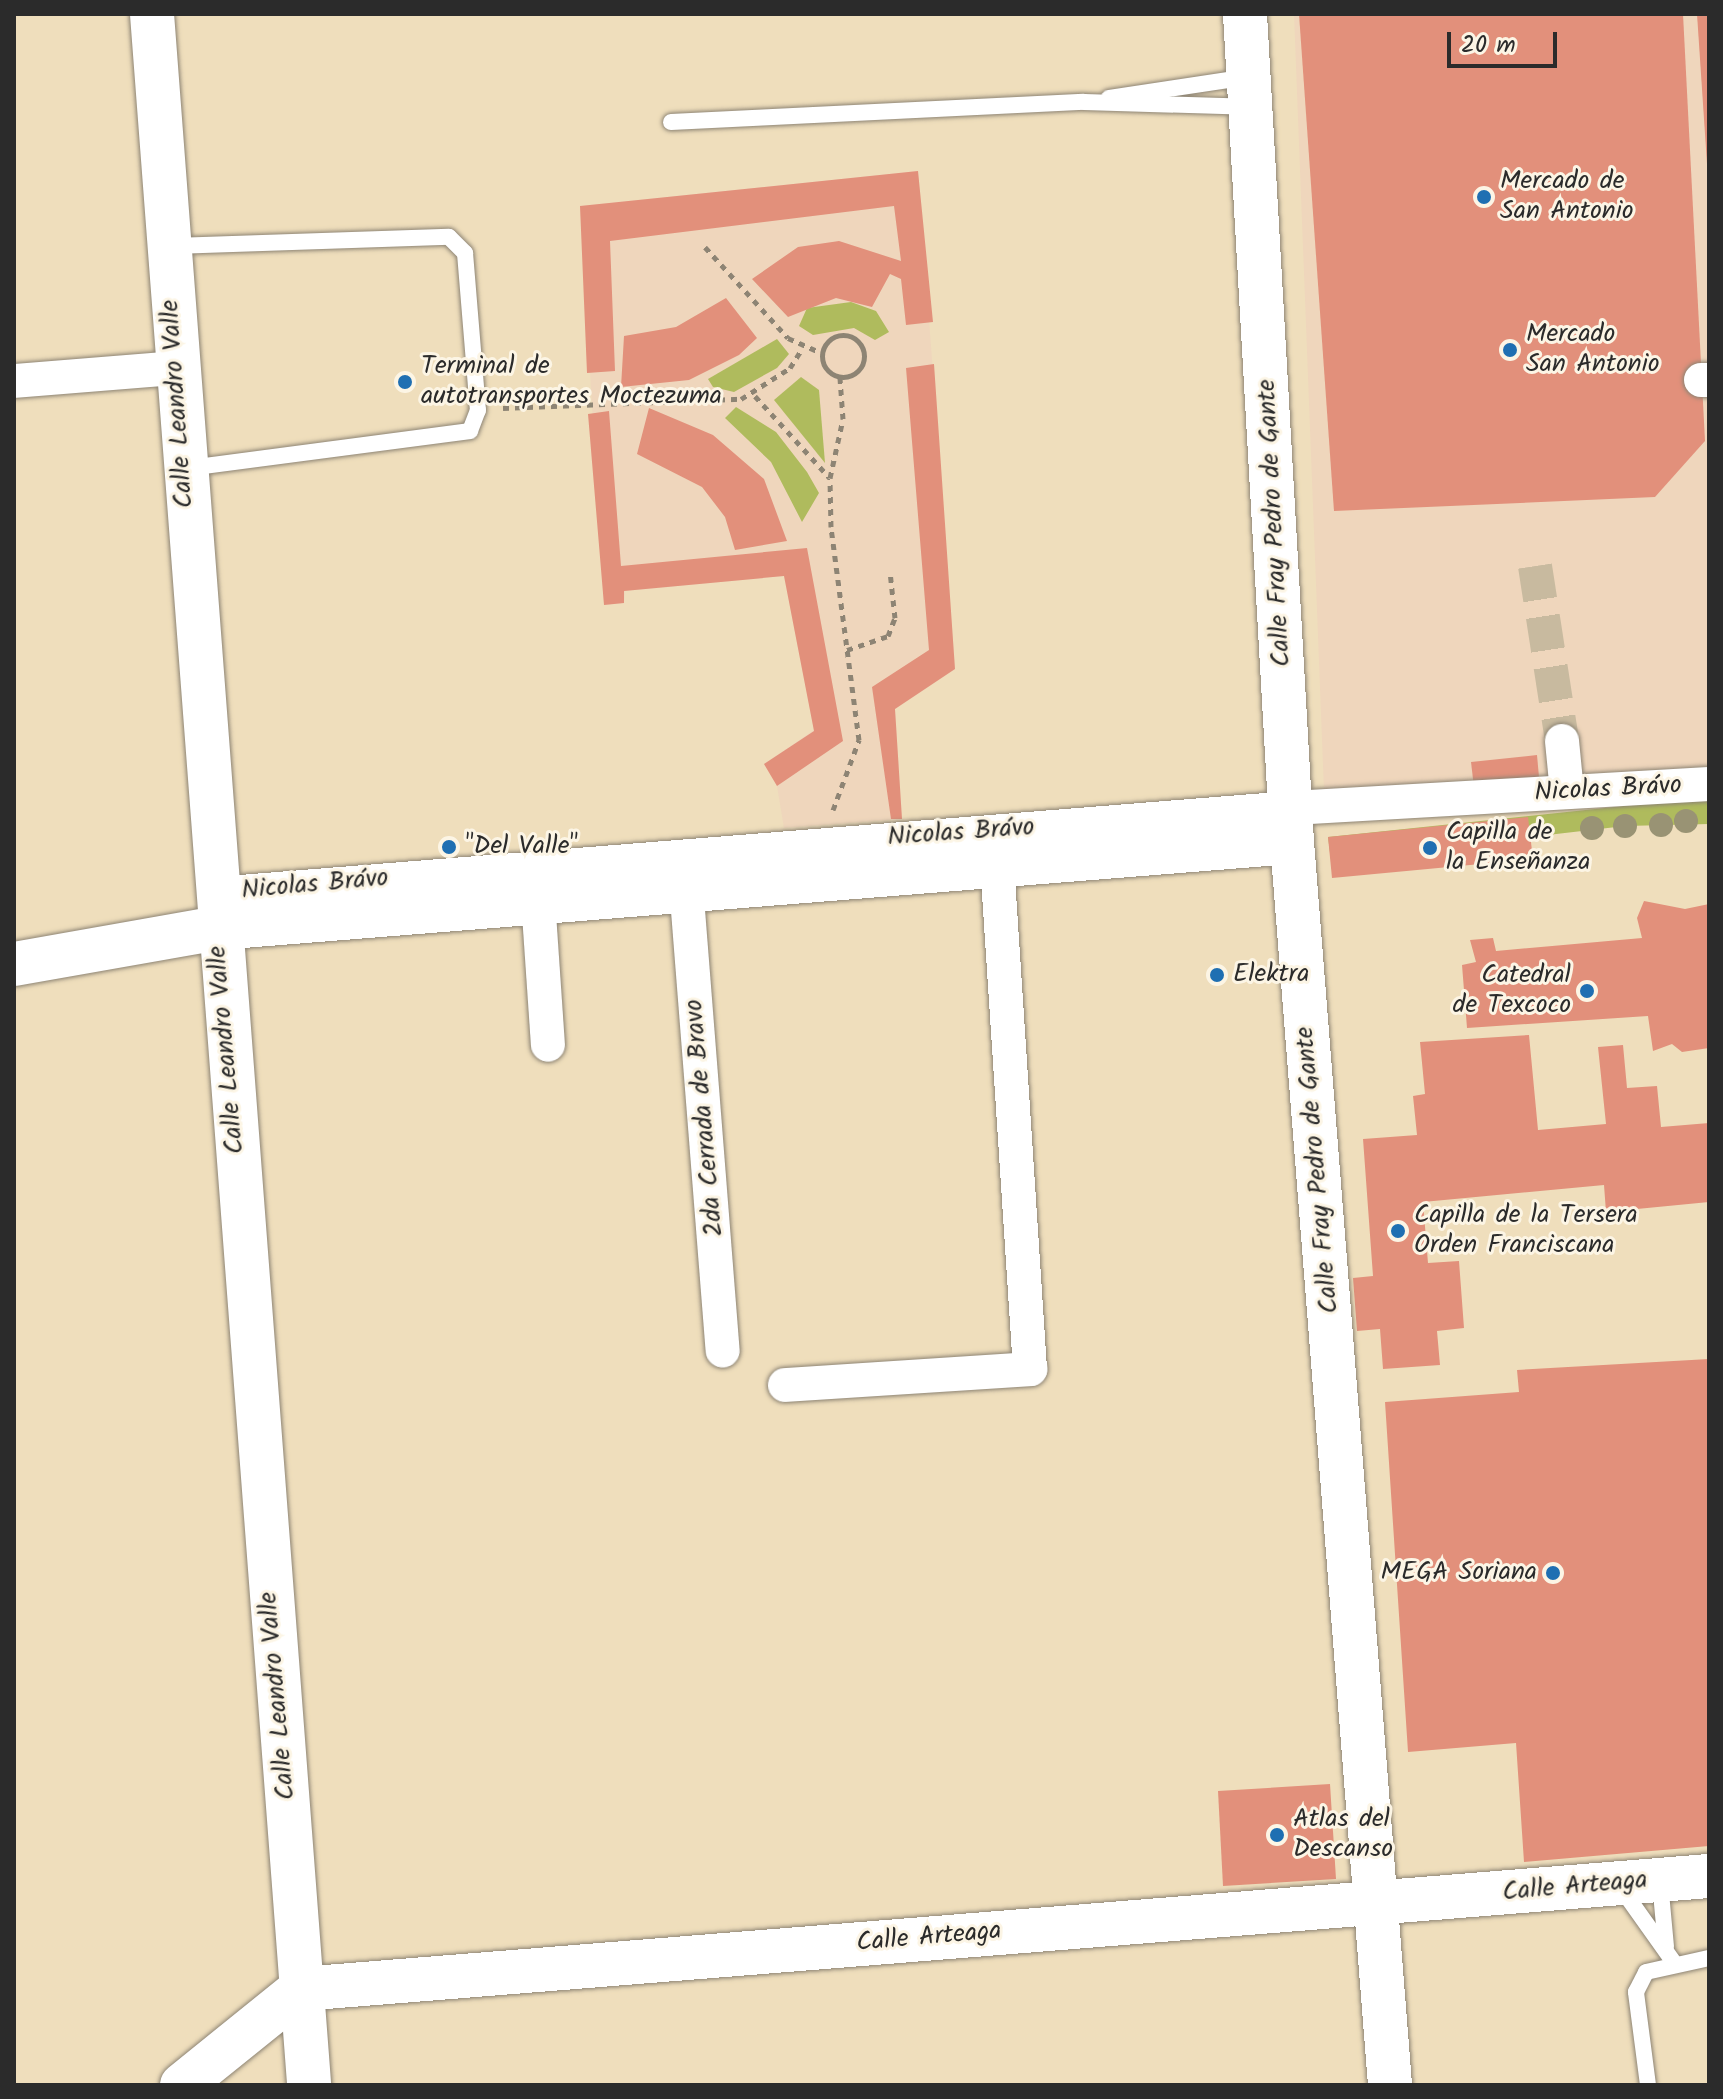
<!DOCTYPE html>
<meta charset="utf-8">
<style>
body{margin:0}
#map{position:relative;width:1723px;height:2099px;overflow:hidden;background:#efdebc;font-family:Kalam,sans-serif}
div>[style]{position:absolute}
[style*='--x']{left:calc(var(--x)*1px);top:calc(var(--y)*1px);width:calc(var(--w)*1px);rotate:calc(var(--a)*1deg)}
.built>*{inset:0;background:#efd6bc}
.green>*{inset:0;background:#afbb5d}
.building>*{inset:0;background:#e2907b}
.street-tunnel>*{height:34px;margin-top:-17px;transform-origin:0;background:repeating-linear-gradient(90deg,#c8ba9f 0 34px,transparent 0 51px)}
.path>*{height:5px;margin-top:-2.5px;transform-origin:0;background:repeating-linear-gradient(90deg,#8d8474 0 6px,transparent 0 12px)}
.path>.ring{margin:-2.5px;padding:0;box-sizing:content-box;background:none;border:5px solid #8d8474;border-radius:50%}
.roads{filter:drop-shadow(0 0 2px #8d8474) drop-shadow(0 0 2px #8d8474)}
.lane>*{height:16px;margin:-8px;padding:0 8px;transform-origin:8px;border-radius:8px;background:#fff}
.street>*{height:34px;margin:-17px;padding:0 17px;transform-origin:17px;border-radius:17px;background:#fff}
.secondary>*{height:44px;margin:-22px;padding:0 22px;transform-origin:22px;border-radius:22px;background:#fff}
.trees>*{width:24px;height:24px;margin:-12px;border-radius:50%;background:#999374}
.dots>*{width:22px;height:22px;translate:-50% -50%;box-sizing:border-box;border:4px solid #fcf5e5;border-radius:50%}
span{translate:-50% -50%;white-space:nowrap;text-align:center;line-height:1.15;-webkit-text-stroke:6px #fcf5e5;paint-order:stroke}
.poi-label{font-size:26px;color:#2b2b2b}
.left{translate:0 -50%;text-align:left}
.right{translate:-100% -50%;text-align:right}
.street-label{font-size:26px;color:#2b2b2b}
.frame{position:absolute;inset:0;border:16px solid #2b2b2b;pointer-events:none}
.scale{position:absolute;left:1447px;top:32px;width:110px;height:36px;box-sizing:border-box;border:4px solid #2b2b2b;border-top:0;padding-left:10px;font-size:24px;line-height:28px;white-space:nowrap;color:#2b2b2b;-webkit-text-stroke:6px #fcf5e5;paint-order:stroke}
</style>
<div id="map">
<div class="built">
<div style="clip-path:polygon(1294px 14px,1709px 14px,1709px 769px,1324px 791px)"></div>
<div style="clip-path:polygon(918px 171px,955px 669px,895px 709px,902px 819px,784px 828px,777px 786px,764px 764px,814px 730px,784px 576px,625px 591px,624px 603px,604px 605px,580px 206px)"></div>
</div>
<div class="green">
<div style="clip-path:polygon(851px 302px,876px 311px,889px 332px,875px 340px,854px 328px,813px 335px,799px 326px,807px 308px)"></div>
<div style="clip-path:polygon(777px 339px,789px 354px,777px 368px,734px 392px,713px 387px,708px 379px)"></div>
<div style="clip-path:polygon(801px 377px,819px 390px,825px 463px,774px 400px)"></div>
<div style="clip-path:polygon(736px 407px,776px 432px,807px 472px,819px 493px,802px 522px,771px 462px,725px 418px)"></div>
<div style="clip-path:polygon(1709px 797px,1709px 824px,1625px 826px,1331px 860px,1328px 837px)"></div>
</div>
<div class="building">
<div style="clip-path:polygon(1299px 14px,1683px 14px,1705px 441px,1655px 497px,1334px 511px)"></div>
<div style="clip-path:polygon(1697px 14px,1709px 14px,1709px 164px,1707px 164px)"></div>
<div style="clip-path:polygon(918px 171px,933px 322px,906px 325px,901px 279px,890px 274px,872px 307px,836px 298px,788px 317px,752px 279px,798px 247px,839px 241px,901px 261px,894px 206px,610px 241px,615px 371px,587px 373px,580px 206px)"></div>
<div style="clip-path:polygon(726px 298px,757px 338px,739px 355px,689px 380px,621px 387px,624px 336px,676px 327px)"></div>
<div style="clip-path:polygon(934px 364px,955px 669px,895px 709px,902px 819px,891px 819px,872px 687px,929px 650px,906px 368px)"></div>
<div style="clip-path:polygon(649px 408px,713px 435px,764px 479px,787px 541px,735px 550px,725px 517px,702px 487px,637px 454px)"></div>
<div style="clip-path:polygon(609px 411px,621px 566px,807px 548px,843px 741px,777px 786px,764px 764px,814px 731px,784px 576px,624px 591px,624px 603px,604px 605px,588px 414px)"></div>
<div style="clip-path:polygon(1537px 755px,1540px 788px,1475px 796px,1471px 762px)"></div>
<div style="clip-path:polygon(1528px 817px,1533px 859px,1332px 878px,1328px 837px)"></div>
<div style="clip-path:polygon(1644px 901px,1685px 909px,1709px 904px,1709px 1048px,1682px 1052px,1672px 1044px,1653px 1051px,1648px 1016px,1467px 1028px,1462px 965px,1476px 962px,1470px 940px,1493px 938px,1496px 951px,1642px 938px,1637px 918px)"></div>
<div style="clip-path:polygon(1529px 1035px,1538px 1130px,1606px 1124px,1598px 1047px,1623px 1045px,1627px 1088px,1657px 1086px,1661px 1127px,1709px 1123px,1709px 1202px,1606px 1212px,1604px 1185px,1423px 1202px,1428px 1263px,1459px 1261px,1464px 1328px,1437px 1331px,1440px 1365px,1383px 1369px,1380px 1329px,1357px 1331px,1353px 1278px,1373px 1276px,1363px 1139px,1417px 1135px,1413px 1096px,1425px 1094px,1420px 1042px)"></div>
<div style="clip-path:polygon(1709px 1359px,1709px 1846px,1524px 1862px,1516px 1743px,1408px 1752px,1385px 1402px,1519px 1392px,1517px 1370px)"></div>
<div style="clip-path:polygon(1330px 1784px,1336px 1879px,1223px 1886px,1218px 1791px)"></div>
</div>
<div class="street-tunnel">
<div style="--x:1535;--y:566;--w:177;--a:81.2"></div>
</div>
<div class="path">
<div style="--x:705;--y:247;--w:123;--a:47.6"></div>
<div style="--x:788;--y:338;--w:36;--a:24"></div>
<div class="ring" style="left:822px;top:335px;width:37px;height:37px"></div>
<div style="--x:755;--y:396;--w:110;--a:47.6"></div>
<div style="--x:503;--y:408;--w:238;--a:-2.2"></div>
<div style="--x:741;--y:399;--w:58;--a:-32.3"></div>
<div style="--x:790;--y:368;--w:22;--a:-58"></div>
<div style="--x:847;--y:650;--w:43;--a:-18.9"></div>
<div style="--x:888;--y:636;--w:19;--a:-69"></div>
<div style="--x:895;--y:618;--w:47;--a:-96.1"></div>
<div style="--x:833;--y:810;--w:75;--a:-69.6"></div>
<div style="--x:859;--y:740;--w:215;--a:-97.5"></div>
<div style="--x:831;--y:527;--w:49;--a:-91.2"></div>
<div style="--x:830;--y:478;--w:60;--a:-77.6"></div>
<div style="--x:843;--y:419;--w:41;--a:-94.2"></div>
</div>
<div class="roads">
<div class="lane">
<div style="--x:1109;--y:98;--w:141;--a:-8.6"></div>
<div style="--x:671;--y:122;--w:413;--a:-2.8"></div>
<div style="--x:1084;--y:102;--w:164;--a:1.7"></div>
<div style="--x:173;--y:246;--w:276;--a:-1.9"></div>
<div style="--x:449;--y:237;--w:23;--a:45"></div>
<div style="--x:465;--y:253;--w:158;--a:85.3"></div>
<div style="--x:478;--y:410;--w:22;--a:111"></div>
<div style="--x:470;--y:431;--w:284;--a:172.5"></div>
<div style="--x:1660;--y:1882;--w:65;--a:84.7"></div>
<div style="--x:1621;--y:1888;--w:93;--a:54.6"></div>
<div style="--x:1648;--y:2085;--w:94;--a:-97.4"></div>
<div style="--x:1636;--y:1992;--w:22;--a:-63"></div>
<div style="--x:1646;--y:1972;--w:65;--a:-12.5"></div>
</div>
<div class="street">
<div style="--x:1701;--y:380;--w:8;--a:0"></div>
<div style="--x:14;--y:381;--w:162;--a:-4.6"></div>
<div style="--x:1562;--y:741;--w:51;--a:84.4"></div>
<div style="--x:686;--y:885;--w:467;--a:85.5"></div>
<div style="--x:215;--y:894;--w:1080;--a:-4.57"></div>
<div style="--x:1292;--y:808;--w:418;--a:-3.3"></div>
<div style="--x:538;--y:899;--w:146;--a:86.1"></div>
<div style="--x:785;--y:1385;--w:246;--a:-3.7"></div>
<div style="--x:1030;--y:1369;--w:507;--a:-93.73"></div>
</div>
<div class="secondary">
<div style="--x:152;--y:14;--w:2077;--a:85.66"></div>
<div style="--x:1245;--y:14;--w:829;--a:86.75"></div>
<div style="--x:1292;--y:842;--w:1247;--a:85.49"></div>
<div style="--x:14;--y:964;--w:207;--a:-10"></div>
<div style="--x:218;--y:928;--w:1077;--a:-4.58"></div>
<div style="--x:182;--y:2085;--w:153;--a:-38.9"></div>
<div style="--x:301;--y:1989;--w:1413;--a:-4.59"></div>
</div>
</div>
<div class="trees">
<div style="left:1686px;top:821px"></div>
<div style="left:1661px;top:825px"></div>
<div style="left:1625px;top:826px"></div>
<div style="left:1592px;top:828px"></div>
</div>
<div class="dots">
<div style="left:1484px;top:197px;background:#1f6fb2"></div>
<div style="left:1510px;top:350px;background:#1f6fb2"></div>
<div style="left:405px;top:382px;background:#1f6fb2"></div>
<div style="left:449px;top:847px;background:#1f6fb2"></div>
<div style="left:1430px;top:848px;background:#1f6fb2"></div>
<div style="left:1217px;top:975px;background:#1f6fb2"></div>
<div style="left:1587px;top:991px;background:#1f6fb2"></div>
<div style="left:1398px;top:1231px;background:#1f6fb2"></div>
<div style="left:1553px;top:1573px;background:#1f6fb2"></div>
<div style="left:1277px;top:1835px;background:#1f6fb2"></div>
</div>
<div class="poi-label">
<span class="left" style="left:1500px;top:197px">Mercado de<br>San Antonio</span>
<span class="left" style="left:1526px;top:350px">Mercado<br>San Antonio</span>
<span class="left" style="left:421px;top:382px">Terminal de<br>autotransportes Moctezuma</span>
<span class="left" style="left:1446px;top:848px">Capilla de<br>la Enseñanza</span>
<span class="left" style="left:465px;top:847px">"Del Valle"</span>
<span class="left" style="left:1233px;top:975px">Elektra</span>
<span class="right" style="left:1571px;top:991px">Catedral<br>de Texcoco</span>
<span class="left" style="left:1414px;top:1231px">Capilla de la Tersera<br>Orden Franciscana</span>
<span class="right" style="left:1537px;top:1573px">MEGA Soriana</span>
<span class="left" style="left:1293px;top:1835px">Atlas del<br>Descanso</span>
</div>
<div class="street-label">
<span style="left:178px;top:404px;rotate:-94deg">Calle Leandro Valle</span>
<span style="left:1275px;top:523px;rotate:-93deg">Calle Fray Pedro de Gante</span>
<span style="left:1608px;top:790px;rotate:-3deg">Nicolas Brávo</span>
<span style="left:961px;top:833px;rotate:-4deg">Nicolas Brávo</span>
<span style="left:315px;top:885px;rotate:-5deg">Nicolas Brávo</span>
<span style="left:227px;top:1050px;rotate:-95deg">Calle Leandro Valle</span>
<span style="left:705px;top:1118px;rotate:-95deg">2da Cerrada de Bravo</span>
<span style="left:1318px;top:1170px;rotate:-95deg">Calle Fray Pedro de Gante</span>
<span style="left:278px;top:1696px;rotate:-95deg">Calle Leandro Valle</span>
<span style="left:1575px;top:1887px;rotate:-5deg">Calle Arteaga</span>
<span style="left:929px;top:1938px;rotate:-5deg">Calle Arteaga</span>
</div>
<div class="frame"></div>
<div class="scale">20 m</div>
</div>
